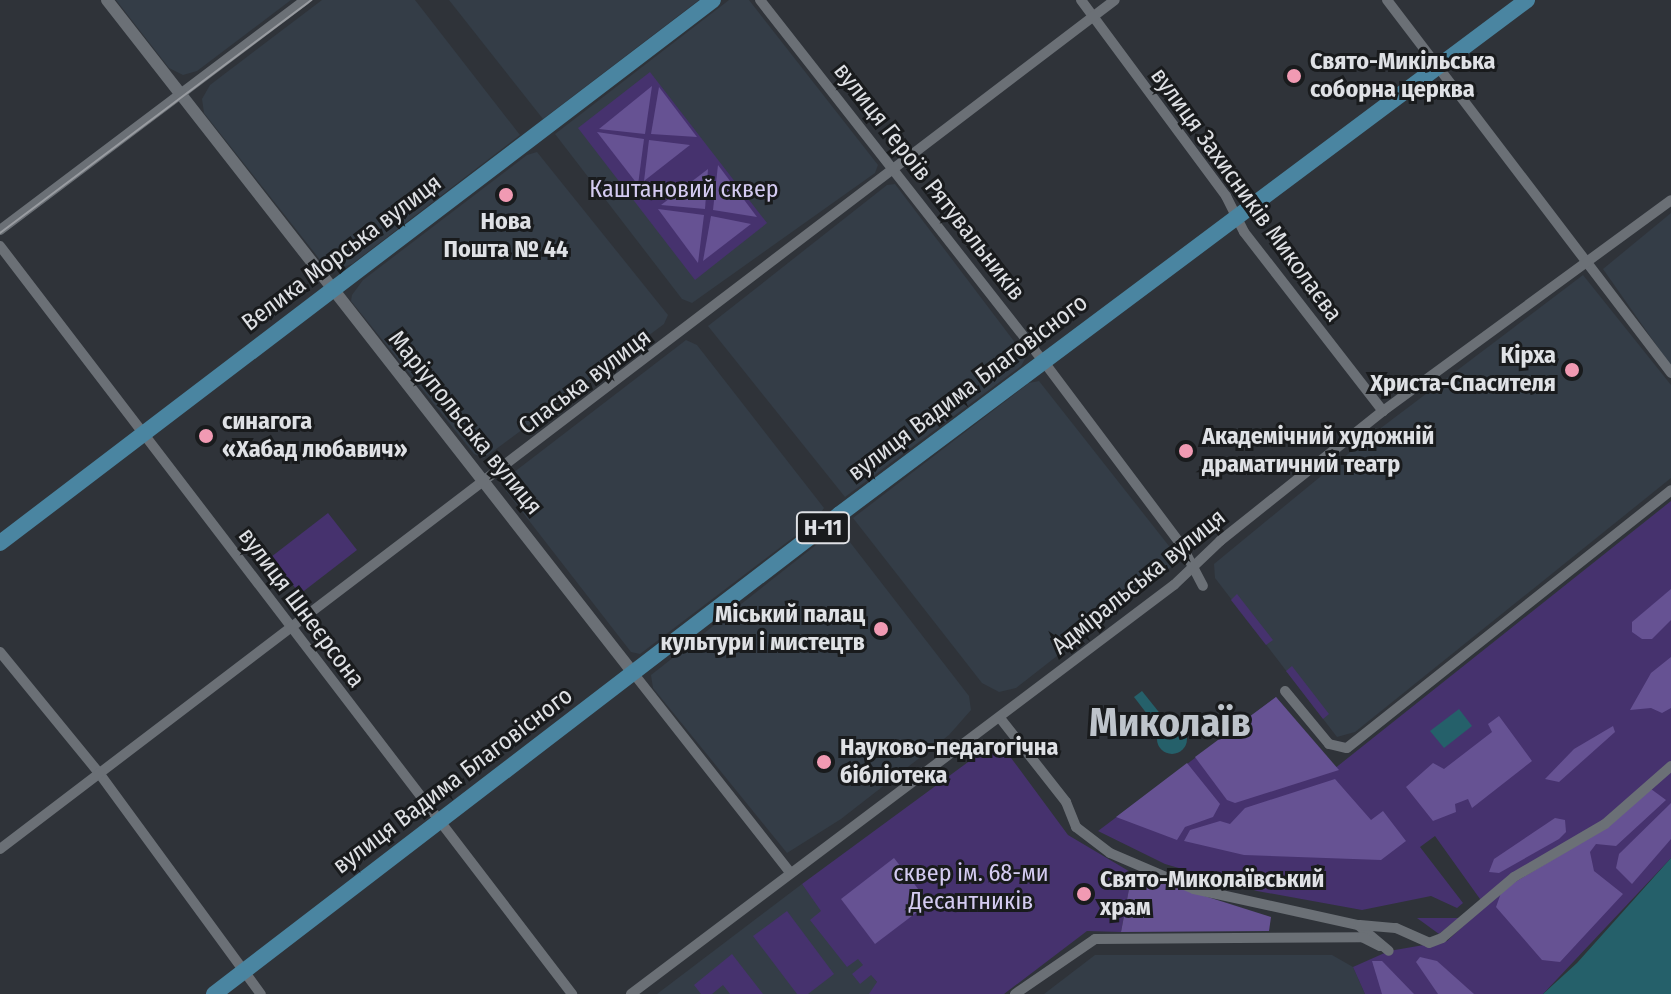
<!DOCTYPE html>
<meta charset="utf-8">
<style>
body{margin:0}
#map{position:relative;width:1671px;height:994px;overflow:hidden;background:#2f3339;font-family:"Fira Sans Condensed",sans-serif}
div>[style]{position:absolute}
[style*='--x']{left:calc(var(--x)*1px);top:calc(var(--y)*1px);width:calc(var(--w)*1px);rotate:calc(var(--a)*1deg)}
.built>*{inset:0;background:#343d47}
.green>*{inset:0;background:#46326e}
.forest>*{inset:0;background:#665293}
.water>*{inset:0;background:#25606a}
.round{border-radius:50%}
.minor>*{height:10px;margin:-5px;padding:0 5px;transform-origin:5px;border-radius:5px;background:#6b7076}
.tertiary>*{height:12px;margin:-6px;padding:0 6px;transform-origin:6px;border-radius:6px;background:#6b7076}
.primary>*{height:16px;margin:-8px;padding:0 8px;transform-origin:8px;border-radius:8px;background:#4a85a1}
.tram>*{height:2px;margin:-1px;padding:0 1px;transform-origin:1px;border-radius:1px;background:#999ca1}
.dots>*{width:22px;height:22px;translate:-50% -50%;box-sizing:border-box;border:4px solid #191b1d;border-radius:50%}
span{translate:-50% -50%;white-space:nowrap;text-align:center;line-height:1.15;-webkit-text-stroke:6px #191b1d;paint-order:stroke}
.shield-label span{padding:2px 6px;background:#191b1d;border:2px solid;border-radius:6px;-webkit-text-stroke-width:0}
.shield-label{font-size:22px;color:#dfe1e5;font-weight:700}
.poi-label{font-size:24px;color:#dfe1e5;font-weight:700}
.left{translate:0 -50%;text-align:left}
.right{translate:-100% -50%;text-align:right}
.street-label{font-size:24px;color:#dfe1e5}
.park-label{font-size:24px;color:#d4cbf1}
.town-label{font-size:40px;color:#bec4cb;font-weight:700}
</style>
<div id="map">
<div class="built">
<div style="clip-path:polygon(116px 0,291px 0,197px 71px,183px 75px,169px 68px)"></div>
<div style="clip-path:polygon(322px 0,415px 0,520px 135px,352px 264px,335px 270px,321px 261px,204px 113px,202px 99px,210px 85px)"></div>
<div style="clip-path:polygon(449px 0,699px 0,543px 119px)"></div>
<div style="clip-path:polygon(729px 0,749px 0,878px 165px,875px 173px,692px 303px,682px 299px,555px 134px)"></div>
<div style="clip-path:polygon(537px 152px,668px 315px,664px 324px,484px 458px,474px 454px,351px 301px,352px 295px,363px 280px,527px 155px)"></div>
<div style="clip-path:polygon(895px 184px,1026px 357px,1021px 366px,845px 497px,708px 326px,887px 185px)"></div>
<div style="clip-path:polygon(1671px 213px,1671px 366px,1603px 269px)"></div>
<div style="clip-path:polygon(1583px 275px,1671px 385px,1671px 478px,1355px 732px,1337px 737px,1215px 578px,1214px 564px,1365px 440px)"></div>
<div style="clip-path:polygon(686px 340px,697px 345px,824px 508px,815px 521px,640px 654px,631px 652px,506px 491px,505px 479px)"></div>
<div style="clip-path:polygon(1039px 381px,1180px 560px,1016px 688px,999px 692px,982px 683px,853px 518px,1029px 383px)"></div>
<div style="clip-path:polygon(835px 530px,846px 537px,969px 696px,971px 710px,949px 735px,841px 819px,787px 853px,653px 688px,651px 675px)"></div>
<div style="clip-path:polygon(802px 884px,886px 994px,657px 994px)"></div>
<div style="clip-path:polygon(1095px 955px,1332px 955px,1353px 967px,1365px 994px,1044px 994px)"></div>
</div>
<div class="green">
<div style="clip-path:polygon(650px 72px,767px 223px,695px 280px,578px 128px)"></div>
<div style="clip-path:polygon(1671px 501px,1671px 858px,1543px 994px,1365px 994px,1353px 967px,1389px 951px,1447px 941px,1485px 906px,1435px 836px,1420px 847px,1463px 903px,1457px 908px,1431px 896px,1362px 910px,1257px 891px,1165px 864px,1098px 831px,1276px 697px,1334px 769px)"></div>
<div style="clip-path:polygon(328px 513px,357px 550px,300px 594px,271px 557px)"></div>
<div style="clip-path:polygon(1237px 594px,1273px 640px,1266px 645px,1231px 600px)"></div>
<div style="clip-path:polygon(1292px 666px,1329px 714px,1323px 719px,1286px 671px)"></div>
<div style="clip-path:polygon(994px 743px,1003px 747px,1068px 835px,1132px 873px,1121px 932px,1087px 931px,1004px 994px,869px 994px,877px 982px,871px 975px,860px 984px,852px 974px,863px 965px,858px 959px,847px 967px,810px 920px,821px 911px,802px 884px)"></div>
<div style="clip-path:polygon(787px 911px,834px 974px,808px 994px,797px 994px,753px 936px)"></div>
<div style="clip-path:polygon(1417px 918px,1459px 918px,1439px 934px)"></div>
<div style="clip-path:polygon(732px 954px,763px 994px,730px 994px,723px 985px,712px 994px,701px 994px,694px 985px)"></div>
</div>
<div class="forest">
<div style="clip-path:polygon(652px 86px,645px 134px,599px 129px)"></div>
<div style="clip-path:polygon(659px 87px,697px 137px,651px 134px)"></div>
<div style="clip-path:polygon(597px 132px,644px 139px,638px 185px)"></div>
<div style="clip-path:polygon(649px 140px,690px 145px,644px 181px)"></div>
<div style="clip-path:polygon(718px 165px,757px 217px,713px 210px)"></div>
<div style="clip-path:polygon(708px 169px,705px 209px,661px 205px)"></div>
<div style="clip-path:polygon(658px 209px,704px 215px,698px 263px)"></div>
<div style="clip-path:polygon(711px 216px,751px 224px,703px 261px)"></div>
<div style="clip-path:polygon(1671px 589px,1671px 620px,1652px 639px,1642px 639px,1632px 632px,1632px 622px)"></div>
<div style="clip-path:polygon(1671px 657px,1671px 708px,1662px 713px,1651px 708px,1630px 710px,1651px 673px)"></div>
<div style="clip-path:polygon(1276px 697px,1339px 770px,1235px 803px,1227px 800px,1195px 757px)"></div>
<div style="clip-path:polygon(1499px 716px,1532px 761px,1472px 808px,1468px 799px,1455px 804px,1456px 812px,1433px 821px,1406px 787px,1433px 763px,1444px 769px,1492px 732px,1488px 724px)"></div>
<div style="clip-path:polygon(1613px 726px,1615px 732px,1559px 782px,1545px 779px,1574px 749px)"></div>
<div style="clip-path:polygon(1187px 763px,1220px 804px,1213px 817px,1185px 827px,1177px 840px,1116px 817px)"></div>
<div style="clip-path:polygon(1335px 779px,1371px 820px,1383px 811px,1406px 841px,1381px 860px,1244px 855px,1184px 841px,1190px 830px,1220px 821px,1230px 824px,1245px 808px)"></div>
<div style="clip-path:polygon(1651px 789px,1666px 800px,1616px 846px,1596px 844px,1590px 852px,1594px 871px,1623px 894px,1560px 962px,1542px 960px,1496px 907px,1502px 890px,1605px 828px)"></div>
<div style="clip-path:polygon(1671px 803px,1671px 839px,1632px 884px,1616px 868px,1619px 854px)"></div>
<div style="clip-path:polygon(1555px 818px,1565px 820px,1566px 832px,1559px 839px,1499px 873px,1489px 872px,1494px 859px)"></div>
<div style="clip-path:polygon(894px 858px,929px 903px,875px 944px,841px 899px)"></div>
<div style="clip-path:polygon(1132px 873px,1271px 917px,1269px 931px,1121px 932px)"></div>
<div style="clip-path:polygon(1420px 957px,1437px 961px,1474px 994px,1438px 994px,1416px 962px)"></div>
<div style="clip-path:polygon(1372px 961px,1382px 961px,1414px 994px,1382px 994px)"></div>
</div>
<div class="water">
<div style="clip-path:polygon(1142px 691px,1162px 716px,1154px 723px,1134px 697px)"></div>
<div style="clip-path:polygon(1459px 709px,1472px 726px,1444px 748px,1430px 731px)"></div>
<div class="round" style="left:1157px;top:724px;width:30px;height:30px"></div>
<div style="clip-path:polygon(1671px 858px,1671px 994px,1543px 994px,1577px 963px)"></div>
</div>
<div class="minor">
<div style="--x:760;--y:0;--w:460;--a:51.9"></div>
<div style="--x:1044;--y:362;--w:230;--a:53.1"></div>
<div style="--x:1182;--y:546;--w:45;--a:62.3"></div>
<div style="--x:1081;--y:0;--w:244;--a:53.5"></div>
<div style="--x:1226;--y:196;--w:40;--a:63.4"></div>
<div style="--x:1244;--y:232;--w:227;--a:52.2"></div>
<div style="--x:1387;--y:0;--w:469;--a:52.7"></div>
<div style="--x:0;--y:230;--w:382;--a:-37"></div>
<div style="--x:0;--y:246;--w:942;--a:52.59"></div>
<div style="--x:0;--y:652;--w:156;--a:50.7"></div>
<div style="--x:99;--y:773;--w:274;--a:53.8"></div>
<div style="--x:634;--y:674;--w:252;--a:51.8"></div>
<div style="--x:1285;--y:691;--w:69;--a:50.3"></div>
<div style="--x:1329;--y:744;--w:18;--a:13"></div>
<div style="--x:1347;--y:748;--w:414;--a:-38.5"></div>
<div style="--x:1000;--y:718;--w:107;--a:51.8"></div>
<div style="--x:1066;--y:802;--w:27;--a:68"></div>
<div style="--x:1076;--y:827;--w:43;--a:37.4"></div>
<div style="--x:1110;--y:853;--w:91;--a:23.2"></div>
<div style="--x:1194;--y:889;--w:168;--a:12.4"></div>
<div style="--x:1358;--y:925;--w:40;--a:40"></div>
<div style="--x:0;--y:849;--w:1401;--a:-37.29"></div>
<div style="--x:1360;--y:925;--w:36;--a:5"></div>
<div style="--x:1396;--y:928;--w:36;--a:24"></div>
<div style="--x:1429;--y:943;--w:14;--a:-21"></div>
<div style="--x:1442;--y:938;--w:94;--a:-40.3"></div>
<div style="--x:1514;--y:877;--w:105;--a:-30.2"></div>
<div style="--x:1605;--y:824;--w:88;--a:-41.3"></div>
<div style="--x:631;--y:994;--w:680;--a:-36.99"></div>
<div style="--x:1174;--y:585;--w:64;--a:-43.7"></div>
<div style="--x:1220;--y:541;--w:208;--a:-38.6"></div>
<div style="--x:1383;--y:411;--w:357;--a:-36.2"></div>
<div style="--x:1015;--y:994;--w:97;--a:-34.5"></div>
<div style="--x:1095;--y:939;--w:267;--a:-0.4"></div>
<div style="--x:1362;--y:937;--w:20;--a:27"></div>
</div>
<div class="tertiary">
<div style="--x:107;--y:0;--w:856;--a:51.98"></div>
</div>
<div class="primary">
<div style="--x:0;--y:543;--w:896;--a:-37.29"></div>
<div style="--x:214;--y:994;--w:789;--a:-37.48"></div>
<div style="--x:840;--y:514;--w:858;--a:-36.8"></div>
</div>
<div class="tram">
<div style="--x:0;--y:233;--w:389;--a:-36.8"></div>
</div>
<div class="dots">
<div style="left:1294px;top:76px;background:#f19ab3"></div>
<div style="left:506px;top:195px;background:#f19ab3"></div>
<div style="left:1572px;top:370px;background:#f19ab3"></div>
<div style="left:206px;top:436px;background:#f19ab3"></div>
<div style="left:1186px;top:451px;background:#f19ab3"></div>
<div style="left:881px;top:629px;background:#f19ab3"></div>
<div style="left:824px;top:762px;background:#f19ab3"></div>
<div style="left:1084px;top:894px;background:#f19ab3"></div>
</div>
<div class="shield-label">
<span style="left:823px;top:528px">Н-11</span>
</div>
<div class="poi-label">
<span class="left" style="left:1310px;top:76px">Свято-Микільська<br>соборна церква</span>
<span style="left:506px;top:236px">Нова<br>Пошта № 44</span>
<span class="right" style="left:1556px;top:370px">Кірха<br>Христа-Спасителя</span>
<span class="left" style="left:222px;top:436px">синагога<br>«Хабад любавич»</span>
<span class="left" style="left:1202px;top:451px">Академічний художній<br>драматичний театр</span>
<span class="right" style="left:865px;top:629px">Міський палац<br>культури і мистецтв</span>
<span class="left" style="left:840px;top:762px">Науково-педагогічна<br>бібліотека</span>
<span class="left" style="left:1100px;top:894px">Свято-Миколаївський<br>храм</span>
</div>
<div class="street-label">
<span style="left:929px;top:182px;rotate:52deg">вулиця Героїв Рятувальників</span>
<span style="left:1246px;top:195px;rotate:54deg">вулиця Захисників Миколаєва</span>
<span style="left:342px;top:253px;rotate:-37deg">Велика Морська вулиця</span>
<span style="left:585px;top:382px;rotate:-37deg">Спаська вулиця</span>
<span style="left:968px;top:388px;rotate:-37deg">вулиця Вадима Благовісного</span>
<span style="left:465px;top:423px;rotate:51deg">Маріупольська вулиця</span>
<span style="left:1139px;top:582px;rotate:-39deg">Адміральська вулиця</span>
<span style="left:301px;top:608px;rotate:53deg">вулиця Шнеєрсона</span>
<span style="left:453px;top:781px;rotate:-37deg">вулиця Вадима Благовісного</span>
</div>
<div class="park-label">
<span style="left:684px;top:190px">Каштановий сквер</span>
<span style="left:971px;top:888px">сквер ім. 68-ми<br>Десантників</span>
</div>
<div class="town-label">
<span style="left:1170px;top:723px">Миколаїв</span>
</div>
</div>
